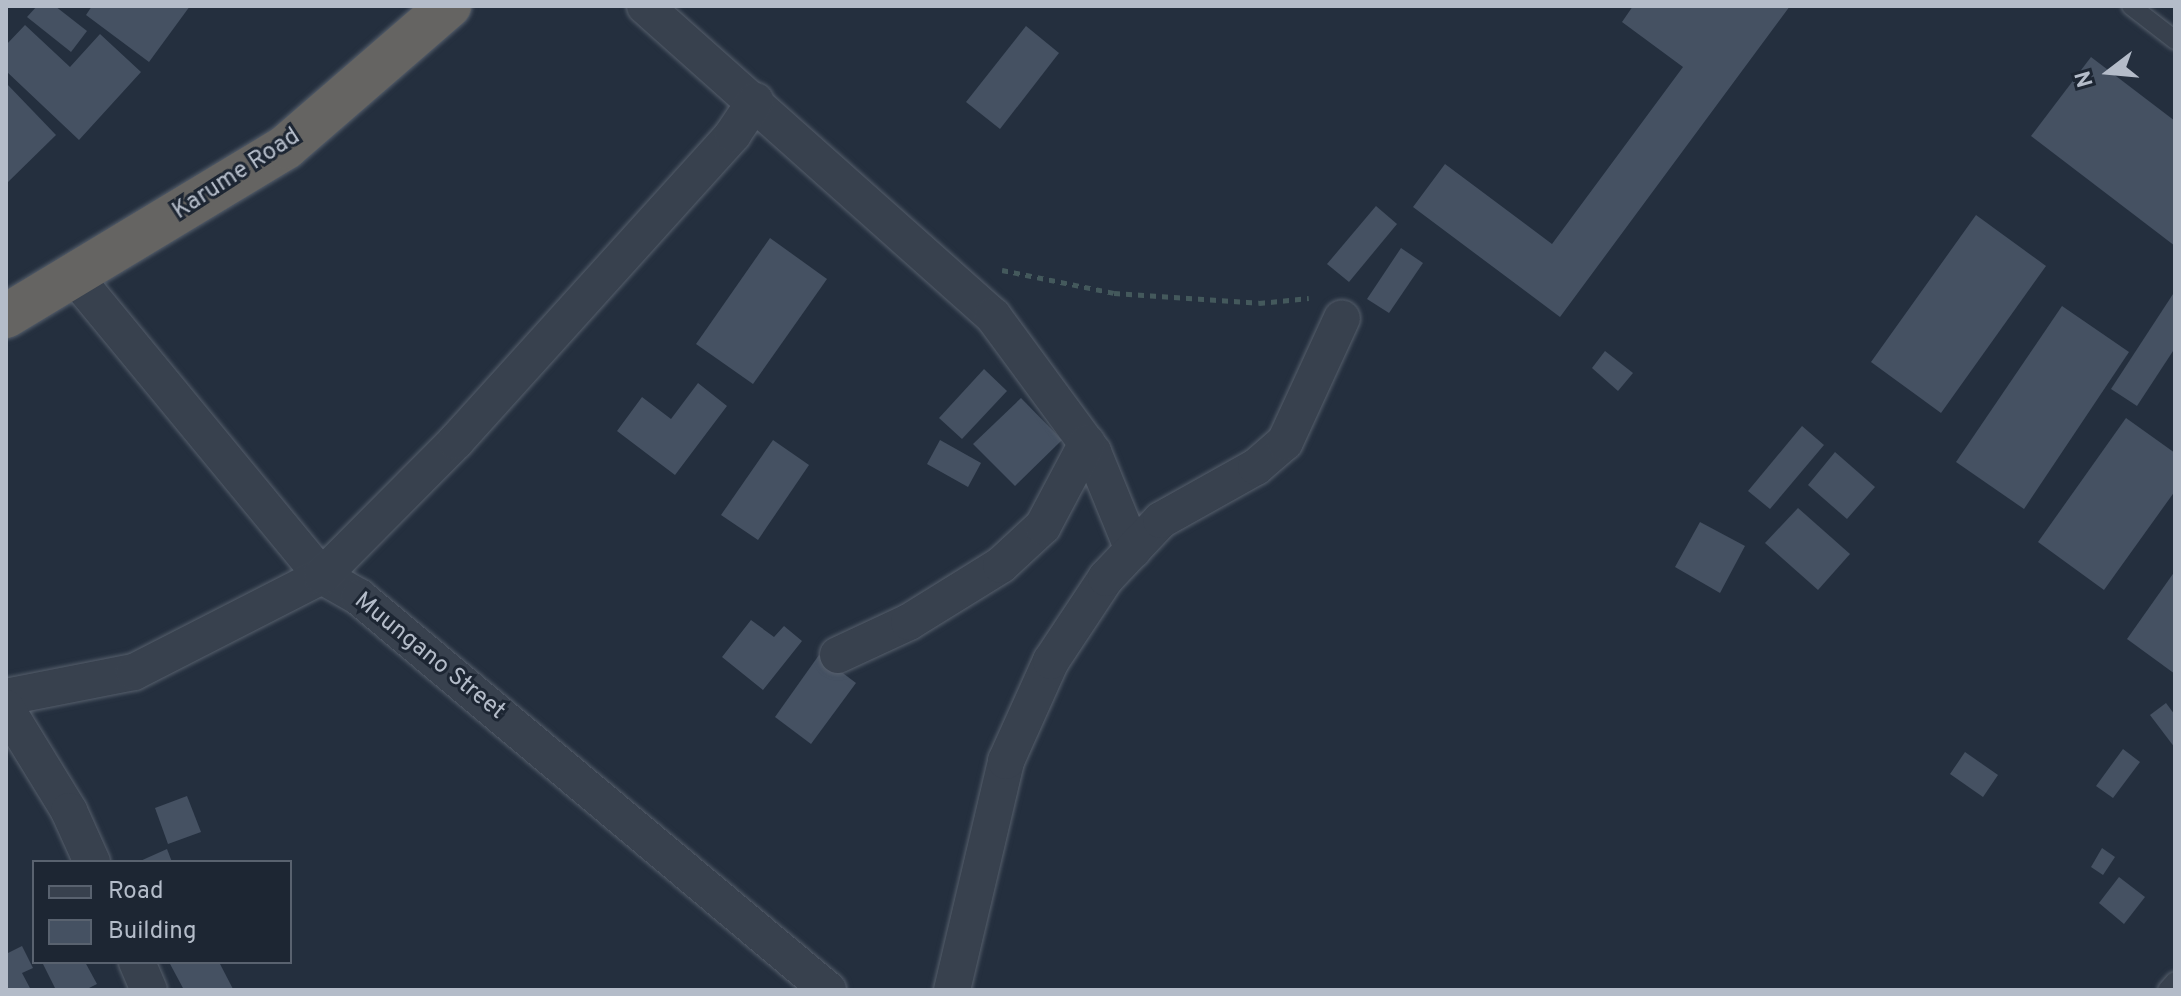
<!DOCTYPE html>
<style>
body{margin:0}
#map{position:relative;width:2181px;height:996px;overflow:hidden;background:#242f3e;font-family:Overpass,sans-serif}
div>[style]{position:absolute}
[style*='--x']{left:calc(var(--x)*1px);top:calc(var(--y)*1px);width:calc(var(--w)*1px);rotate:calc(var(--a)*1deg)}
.building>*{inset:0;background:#455162}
.path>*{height:5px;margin-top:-2.5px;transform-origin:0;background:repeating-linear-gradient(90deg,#44595c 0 6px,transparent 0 12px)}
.roads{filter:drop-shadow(0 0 2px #565f6c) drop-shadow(0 0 2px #565f6c)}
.service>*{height:18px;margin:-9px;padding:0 9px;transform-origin:9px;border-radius:9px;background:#38414e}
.minor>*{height:36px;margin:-18px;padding:0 18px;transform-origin:18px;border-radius:18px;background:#38414e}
.trunk>*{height:44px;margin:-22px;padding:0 22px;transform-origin:22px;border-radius:22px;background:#656462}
span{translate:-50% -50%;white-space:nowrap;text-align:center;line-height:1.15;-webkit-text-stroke:6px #1d2633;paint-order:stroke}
.street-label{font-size:24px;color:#b4bcc9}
.frame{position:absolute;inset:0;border:8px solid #b4bcc9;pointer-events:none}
.legend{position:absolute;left:32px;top:860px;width:260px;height:104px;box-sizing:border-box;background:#1d2633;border:2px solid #59626f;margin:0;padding:10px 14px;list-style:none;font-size:24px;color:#b4bcc9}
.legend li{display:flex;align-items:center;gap:16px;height:40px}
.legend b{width:40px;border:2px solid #59626f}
.north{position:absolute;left:2069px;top:32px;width:80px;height:80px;-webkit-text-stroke:6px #1d2633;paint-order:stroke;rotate:254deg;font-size:22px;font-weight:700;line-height:32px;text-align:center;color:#b4bcc9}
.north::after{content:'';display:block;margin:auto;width:28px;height:36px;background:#b4bcc9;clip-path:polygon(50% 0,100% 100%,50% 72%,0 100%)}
</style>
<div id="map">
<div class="building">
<div style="clip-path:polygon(37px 6px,55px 6px,87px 31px,71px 52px,27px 17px)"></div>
<div style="clip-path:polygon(92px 6px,190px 6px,149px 62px,86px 15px)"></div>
<div style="clip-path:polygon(1633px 6px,1790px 6px,1560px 317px,1413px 207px,1445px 164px,1552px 244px,1683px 67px,1622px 22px)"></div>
<div style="clip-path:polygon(25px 25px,70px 67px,100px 34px,141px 72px,79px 140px,6px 71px,6px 45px)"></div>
<div style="clip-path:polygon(1026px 26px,1059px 53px,1000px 129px,966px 102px)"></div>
<div style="clip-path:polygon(2091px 57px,2175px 121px,2175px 246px,2031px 136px)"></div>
<div style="clip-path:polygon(6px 83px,56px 135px,6px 184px)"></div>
<div style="clip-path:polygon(1376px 206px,1397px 224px,1349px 282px,1327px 264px)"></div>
<div style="clip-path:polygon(1976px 215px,2046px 266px,1941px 413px,1871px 362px)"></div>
<div style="clip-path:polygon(770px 238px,827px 279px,753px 384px,696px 344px)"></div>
<div style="clip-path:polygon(1401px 248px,1423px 263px,1389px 313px,1367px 299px)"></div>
<div style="clip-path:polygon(2175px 291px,2175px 348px,2137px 406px,2111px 389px)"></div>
<div style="clip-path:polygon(2062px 306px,2129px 352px,2024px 509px,1956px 462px)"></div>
<div style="clip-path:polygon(1605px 351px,1633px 373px,1618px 391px,1592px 368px)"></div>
<div style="clip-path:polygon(984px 369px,1007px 391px,962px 439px,939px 418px)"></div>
<div style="clip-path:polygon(698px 383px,727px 406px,675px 475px,617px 431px,642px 397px,671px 419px)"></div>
<div style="clip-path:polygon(1021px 398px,1062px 440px,1015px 486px,973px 444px)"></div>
<div style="clip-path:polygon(2126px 418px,2175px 453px,2175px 491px,2104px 590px,2038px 542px)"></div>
<div style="clip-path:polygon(1802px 426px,1824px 445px,1770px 509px,1748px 491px)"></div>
<div style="clip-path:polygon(773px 440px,809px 465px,758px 540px,721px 515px)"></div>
<div style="clip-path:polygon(940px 440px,981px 463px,968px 487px,927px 464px)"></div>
<div style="clip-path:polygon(1835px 452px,1875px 487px,1847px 519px,1808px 485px)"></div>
<div style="clip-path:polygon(1798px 508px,1850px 554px,1818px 590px,1765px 543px)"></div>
<div style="clip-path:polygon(1700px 522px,1745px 546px,1720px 593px,1675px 567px)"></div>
<div style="clip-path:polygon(2175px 571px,2175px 674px,2127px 639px)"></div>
<div style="clip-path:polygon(751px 620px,774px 637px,784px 626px,802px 641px,763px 690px,722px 657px)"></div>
<div style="clip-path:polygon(819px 655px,856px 683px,811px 744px,775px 717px)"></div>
<div style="clip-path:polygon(2166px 703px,2175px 715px,2175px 748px,2150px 715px)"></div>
<div style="clip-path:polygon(2123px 749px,2140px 762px,2113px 798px,2096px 786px)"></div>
<div style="clip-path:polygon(1965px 752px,1998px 775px,1983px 797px,1950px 774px)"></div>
<div style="clip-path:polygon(187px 796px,201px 832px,168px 844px,155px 808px)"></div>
<div style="clip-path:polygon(2102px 848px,2115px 857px,2103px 875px,2091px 867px)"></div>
<div style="clip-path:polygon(167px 849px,172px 862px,138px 862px)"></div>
<div style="clip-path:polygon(2119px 877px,2145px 897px,2124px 924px,2099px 903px)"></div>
<div style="clip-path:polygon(22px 946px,33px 968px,22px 973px,31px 990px,6px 990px,6px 954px)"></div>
<div style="clip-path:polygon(42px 962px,85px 962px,97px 984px,85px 990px,56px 990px)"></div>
<div style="clip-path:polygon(169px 962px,219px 962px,233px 989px,184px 990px)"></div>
</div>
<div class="path">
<div style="--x:1002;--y:270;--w:114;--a:11.6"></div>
<div style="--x:1114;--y:293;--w:145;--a:3.9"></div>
<div style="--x:1259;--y:303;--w:50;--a:-5.7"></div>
</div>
<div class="roads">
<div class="service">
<div style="--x:2131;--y:6;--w:56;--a:37.7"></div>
<div style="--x:2167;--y:990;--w:12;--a:-48"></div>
</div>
<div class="minor">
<div style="--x:645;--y:6;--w:466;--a:41.7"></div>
<div style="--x:993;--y:316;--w:169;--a:53.7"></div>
<div style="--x:1093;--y:452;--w:106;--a:67.8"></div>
<div style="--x:76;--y:278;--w:386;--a:50.5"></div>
<div style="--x:322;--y:576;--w:43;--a:29.6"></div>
<div style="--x:359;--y:597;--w:612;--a:39.96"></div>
<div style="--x:838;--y:655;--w:78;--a:-24.9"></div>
<div style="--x:909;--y:622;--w:108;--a:-31.8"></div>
<div style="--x:1001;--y:565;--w:57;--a:-42.9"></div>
<div style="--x:1043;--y:526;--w:94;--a:-62.1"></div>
<div style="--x:6;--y:697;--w:130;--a:-11.1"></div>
<div style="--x:134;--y:672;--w:211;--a:-27.1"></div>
<div style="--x:322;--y:576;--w:190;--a:-45.2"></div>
<div style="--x:456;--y:441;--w:413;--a:-47.9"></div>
<div style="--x:733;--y:134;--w:40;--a:-56"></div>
<div style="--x:6;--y:708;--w:121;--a:58.5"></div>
<div style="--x:69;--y:811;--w:56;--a:65.7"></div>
<div style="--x:137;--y:962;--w:30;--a:67"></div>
<div style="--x:952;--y:990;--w:235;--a:-76.7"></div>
<div style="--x:1006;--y:761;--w:110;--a:-65.8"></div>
<div style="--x:1051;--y:661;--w:100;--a:-56.5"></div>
<div style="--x:1106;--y:578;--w:80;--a:-46.5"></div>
<div style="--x:1161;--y:520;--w:109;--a:-29.2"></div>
<div style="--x:1256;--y:467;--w:38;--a:-41"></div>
<div style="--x:1285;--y:442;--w:136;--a:-65.3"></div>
</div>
<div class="trunk">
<div style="--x:6;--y:316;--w:327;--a:-31.1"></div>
<div style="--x:286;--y:147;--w:216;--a:-40.9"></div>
</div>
</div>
<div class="street-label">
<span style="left:237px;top:175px;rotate:-33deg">Karume Road</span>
<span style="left:429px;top:657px;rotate:39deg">Muungano Street</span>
</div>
<div class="frame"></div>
<ul class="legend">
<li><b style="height:10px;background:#38414e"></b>Road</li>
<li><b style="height:22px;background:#455162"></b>Building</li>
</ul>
<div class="north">N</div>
</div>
